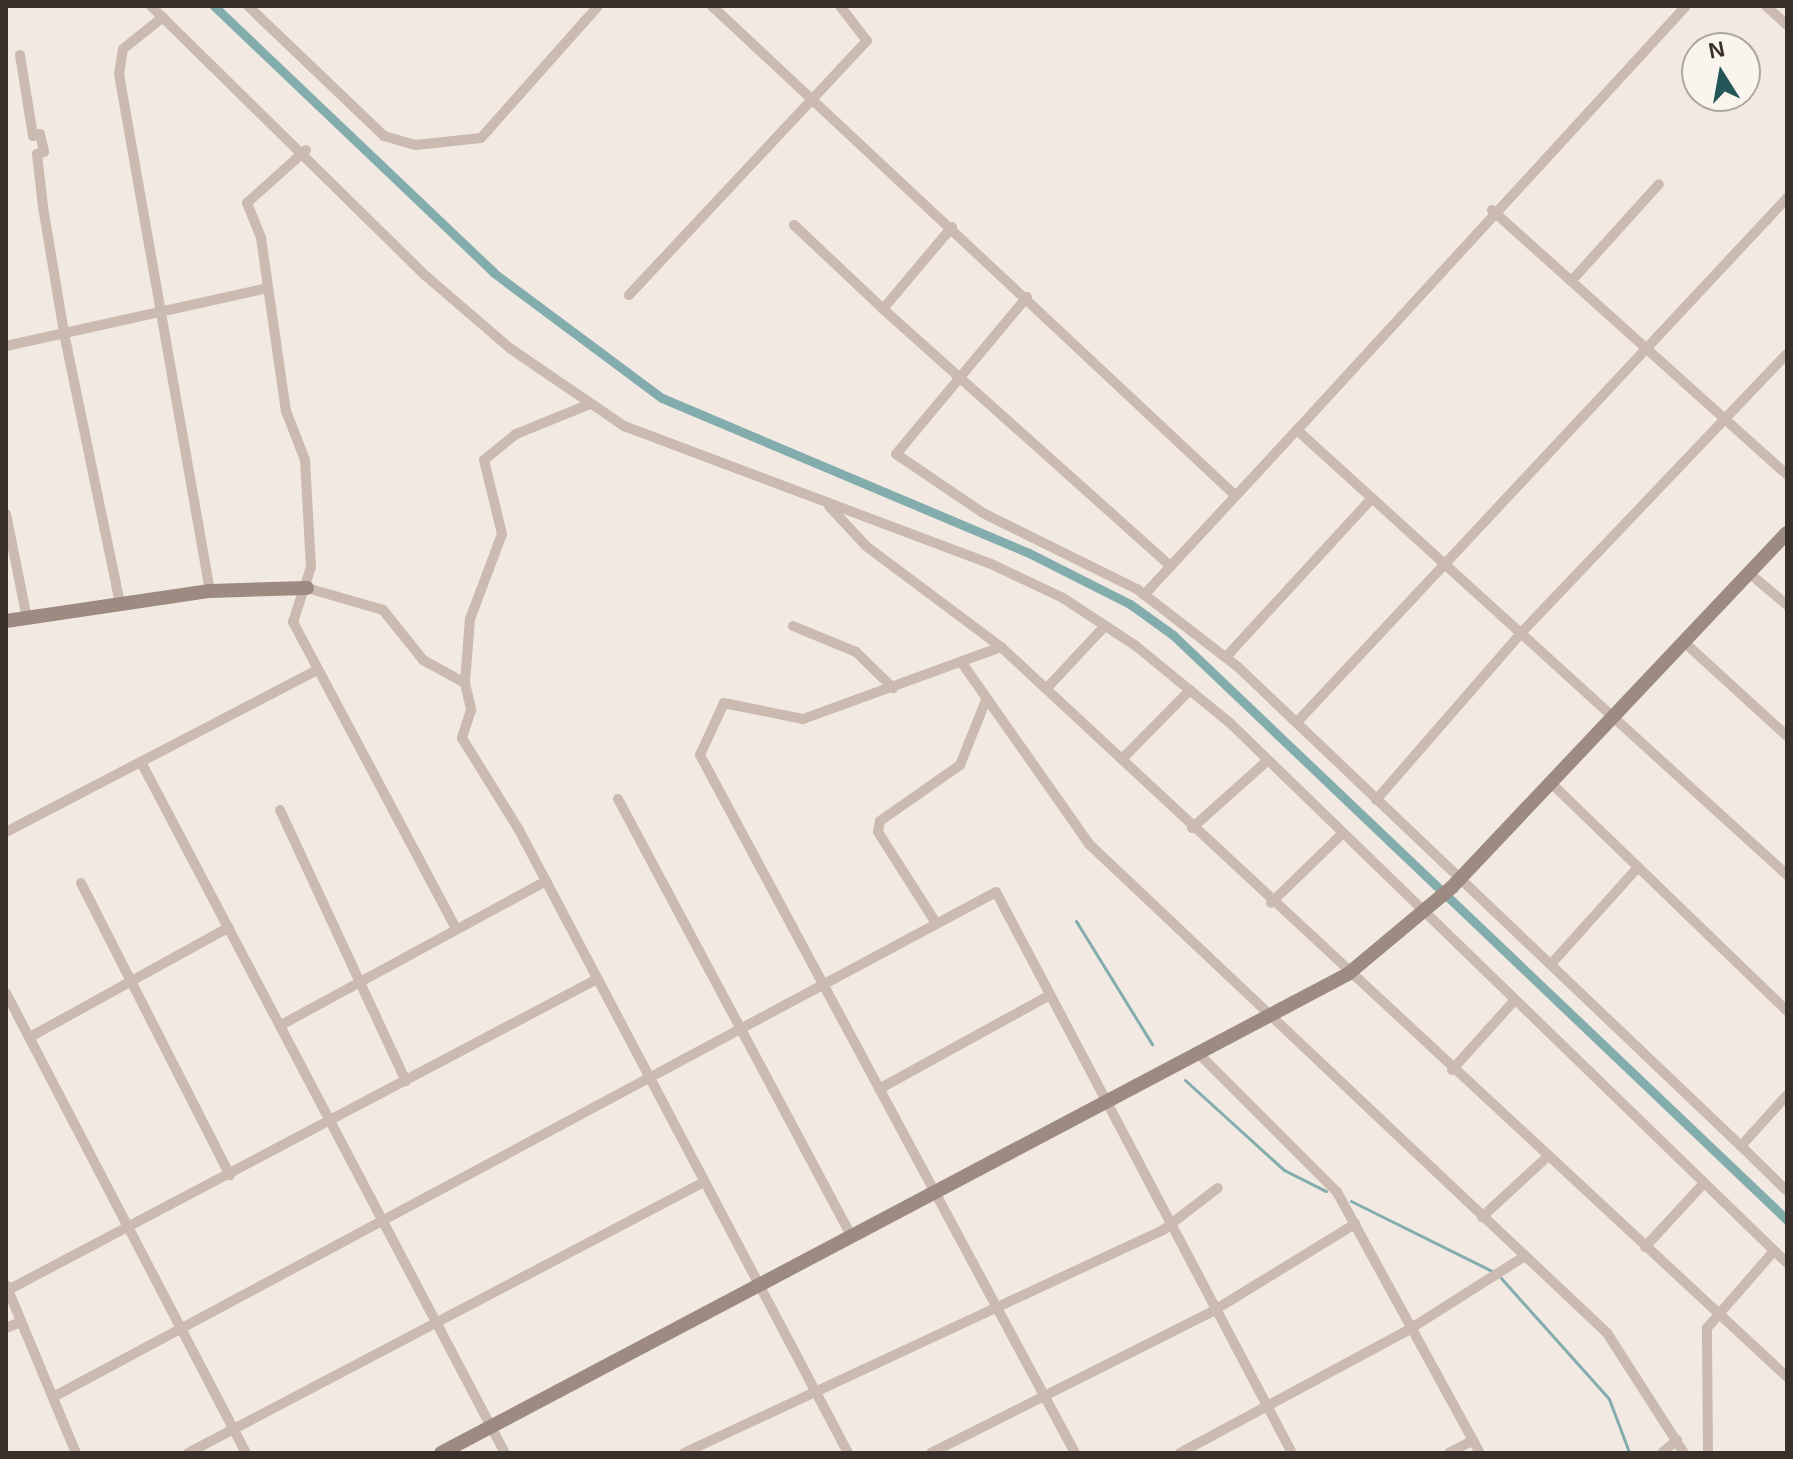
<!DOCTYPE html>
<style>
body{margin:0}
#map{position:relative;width:1793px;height:1459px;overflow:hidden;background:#f2eae2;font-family:Helvetica,sans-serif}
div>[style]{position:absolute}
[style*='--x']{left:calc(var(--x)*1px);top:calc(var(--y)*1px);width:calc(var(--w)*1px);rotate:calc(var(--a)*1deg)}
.stream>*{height:3px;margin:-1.5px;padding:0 1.5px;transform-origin:1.5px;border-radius:1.5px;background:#83acad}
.canal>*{height:9px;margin:-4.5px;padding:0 4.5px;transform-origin:4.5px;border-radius:4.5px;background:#83acad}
.street>*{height:10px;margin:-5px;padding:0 5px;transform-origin:5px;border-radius:5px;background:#cabaaf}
.secondary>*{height:14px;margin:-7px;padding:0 7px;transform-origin:7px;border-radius:7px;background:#9d8a80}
span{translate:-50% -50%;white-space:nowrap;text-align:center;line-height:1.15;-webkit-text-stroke:6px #faf4ef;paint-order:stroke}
.frame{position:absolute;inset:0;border:8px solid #39302c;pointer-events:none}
.north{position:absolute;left:1681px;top:32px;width:80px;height:80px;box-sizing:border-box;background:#faf4ef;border:2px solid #ada6a1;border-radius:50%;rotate:349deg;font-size:22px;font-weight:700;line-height:32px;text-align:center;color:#39302c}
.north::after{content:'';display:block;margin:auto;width:28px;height:36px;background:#255657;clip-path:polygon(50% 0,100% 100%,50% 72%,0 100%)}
</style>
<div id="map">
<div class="stream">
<div style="--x:1076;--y:921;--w:145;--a:58.3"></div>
<div style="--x:1185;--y:1080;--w:134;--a:42.3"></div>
<div style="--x:1284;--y:1170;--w:47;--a:26.6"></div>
<div style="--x:1351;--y:1201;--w:157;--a:26.4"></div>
<div style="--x:1501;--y:1278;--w:162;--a:48.2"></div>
<div style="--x:1609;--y:1399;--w:57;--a:69.3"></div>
</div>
<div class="canal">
<div style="--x:214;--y:6;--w:387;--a:43.6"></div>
<div style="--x:494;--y:273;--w:209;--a:36.7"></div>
<div style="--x:662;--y:398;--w:398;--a:22.9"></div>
<div style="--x:1029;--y:553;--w:113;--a:26.8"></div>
<div style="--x:1130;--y:604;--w:53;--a:35.8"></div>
<div style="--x:1173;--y:635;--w:848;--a:43.61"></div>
</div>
<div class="street">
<div style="--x:151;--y:6;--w:385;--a:44.5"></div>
<div style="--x:426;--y:276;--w:112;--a:40.7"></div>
<div style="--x:511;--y:349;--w:137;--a:34.3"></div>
<div style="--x:624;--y:426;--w:390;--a:20.6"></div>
<div style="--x:989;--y:563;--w:82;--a:25.3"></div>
<div style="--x:1063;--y:598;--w:87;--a:33.3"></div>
<div style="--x:1136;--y:646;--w:122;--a:39.3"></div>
<div style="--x:1230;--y:723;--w:776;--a:44.11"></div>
<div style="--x:248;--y:6;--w:188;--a:43.7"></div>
<div style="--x:384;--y:136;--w:33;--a:16"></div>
<div style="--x:416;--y:145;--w:65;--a:-6.1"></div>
<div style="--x:481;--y:138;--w:176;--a:-48.4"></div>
<div style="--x:712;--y:6;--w:716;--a:43.08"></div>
<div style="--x:1766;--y:6;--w:28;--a:42"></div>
<div style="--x:163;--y:17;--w:51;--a:141.3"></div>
<div style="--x:123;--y:49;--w:25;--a:99"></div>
<div style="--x:119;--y:74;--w:525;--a:80.02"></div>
<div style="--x:20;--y:55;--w:82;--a:80.9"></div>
<div style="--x:33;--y:136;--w:7;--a:-16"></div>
<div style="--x:40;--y:134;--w:18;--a:77"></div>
<div style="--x:44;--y:152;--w:7;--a:164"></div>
<div style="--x:37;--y:154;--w:53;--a:83.5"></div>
<div style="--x:43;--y:207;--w:128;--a:80.5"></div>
<div style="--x:64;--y:333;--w:277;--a:78.3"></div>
<div style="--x:306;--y:150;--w:79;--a:138.1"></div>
<div style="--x:247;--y:203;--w:38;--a:68"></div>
<div style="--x:261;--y:238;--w:175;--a:81.8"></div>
<div style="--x:286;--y:411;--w:53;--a:68.8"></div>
<div style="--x:305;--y:460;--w:107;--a:86.8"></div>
<div style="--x:311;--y:567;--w:58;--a:108.1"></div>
<div style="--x:293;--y:622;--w:345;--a:62"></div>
<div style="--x:1492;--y:210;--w:397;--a:41.9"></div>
<div style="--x:794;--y:225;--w:122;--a:43.3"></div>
<div style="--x:952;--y:227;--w:107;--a:130.1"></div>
<div style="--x:883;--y:309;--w:385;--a:41.8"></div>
<div style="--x:1575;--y:277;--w:125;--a:-47.9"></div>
<div style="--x:629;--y:295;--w:348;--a:-46.9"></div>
<div style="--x:867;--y:41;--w:44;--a:-127.6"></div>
<div style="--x:1027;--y:297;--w:204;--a:129.8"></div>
<div style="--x:896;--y:454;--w:105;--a:34.1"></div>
<div style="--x:983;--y:513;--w:172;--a:26.3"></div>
<div style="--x:1137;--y:589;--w:128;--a:37.7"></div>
<div style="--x:1238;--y:667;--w:695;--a:43.6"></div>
<div style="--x:1741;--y:1146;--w:69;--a:-48"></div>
<div style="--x:6;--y:346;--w:264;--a:-12.5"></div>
<div style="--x:590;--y:404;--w:80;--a:157.9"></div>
<div style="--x:516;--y:434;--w:41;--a:140.9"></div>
<div style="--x:484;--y:460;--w:76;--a:76.3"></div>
<div style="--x:502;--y:534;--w:91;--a:110.6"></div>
<div style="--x:470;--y:619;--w:64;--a:94.5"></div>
<div style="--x:465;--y:683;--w:28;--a:77"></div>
<div style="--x:471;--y:710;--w:29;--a:108"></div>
<div style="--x:462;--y:738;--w:108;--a:58.2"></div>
<div style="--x:519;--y:830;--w:705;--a:62.16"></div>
<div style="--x:1297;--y:430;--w:575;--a:-47.47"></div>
<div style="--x:829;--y:506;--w:54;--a:47.2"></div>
<div style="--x:866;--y:546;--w:169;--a:36.8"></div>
<div style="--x:1001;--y:647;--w:1073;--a:42.88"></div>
<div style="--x:6;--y:514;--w:106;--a:78.6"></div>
<div style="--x:1749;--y:573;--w:50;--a:40.1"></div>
<div style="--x:307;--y:588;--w:79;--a:16.1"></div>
<div style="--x:383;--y:610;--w:64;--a:51.3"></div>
<div style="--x:423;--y:660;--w:48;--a:28.7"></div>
<div style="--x:1144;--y:595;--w:225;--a:-47.2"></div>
<div style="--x:1297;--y:430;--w:662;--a:42.24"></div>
<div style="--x:793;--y:626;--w:68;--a:22.4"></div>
<div style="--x:856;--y:652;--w:52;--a:44.2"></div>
<div style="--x:1684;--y:642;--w:139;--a:42.4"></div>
<div style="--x:1001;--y:647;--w:211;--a:160"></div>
<div style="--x:803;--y:719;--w:81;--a:-168.6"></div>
<div style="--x:724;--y:703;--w:57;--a:114.8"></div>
<div style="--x:700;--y:755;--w:792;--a:61.75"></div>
<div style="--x:1226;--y:657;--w:216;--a:-47.4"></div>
<div style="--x:962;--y:663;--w:221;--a:54.9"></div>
<div style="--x:1089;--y:844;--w:712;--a:43.35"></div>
<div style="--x:1607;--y:1333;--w:143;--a:57.3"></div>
<div style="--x:1046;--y:689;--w:86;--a:-46.9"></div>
<div style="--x:1298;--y:721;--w:716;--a:-46.92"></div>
<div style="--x:1122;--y:759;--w:97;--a:-45.4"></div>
<div style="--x:142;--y:764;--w:779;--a:62.22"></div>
<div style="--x:1551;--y:783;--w:328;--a:44"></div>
<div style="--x:618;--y:799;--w:495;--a:61.9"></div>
<div style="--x:1376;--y:800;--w:221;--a:-49"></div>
<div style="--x:1521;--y:633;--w:385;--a:-46.4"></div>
<div style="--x:280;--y:810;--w:299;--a:65.1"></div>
<div style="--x:1192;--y:828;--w:101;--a:-41.8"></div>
<div style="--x:6;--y:832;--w:347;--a:-27.5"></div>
<div style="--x:81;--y:883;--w:328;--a:63"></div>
<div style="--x:1271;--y:903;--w:99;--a:-44.2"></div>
<div style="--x:936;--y:923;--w:108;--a:-122.5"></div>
<div style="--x:878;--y:832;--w:11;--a:-80"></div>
<div style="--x:880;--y:821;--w:98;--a:-35"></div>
<div style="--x:960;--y:765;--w:70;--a:-68.2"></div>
<div style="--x:1552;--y:963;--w:129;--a:-48.1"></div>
<div style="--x:6;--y:993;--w:519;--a:62.45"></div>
<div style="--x:281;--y:1025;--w:302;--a:-28.5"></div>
<div style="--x:30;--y:1037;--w:227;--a:-28.9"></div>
<div style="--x:1200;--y:1055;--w:194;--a:45"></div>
<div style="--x:1337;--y:1192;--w:298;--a:61.3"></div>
<div style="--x:1452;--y:1070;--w:93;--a:-48.1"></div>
<div style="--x:879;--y:1089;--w:195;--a:-28.8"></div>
<div style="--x:1741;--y:1146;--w:64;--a:44.4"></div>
<div style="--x:1482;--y:1217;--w:88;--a:-42.7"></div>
<div style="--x:1645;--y:1247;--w:87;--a:-47.3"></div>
<div style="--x:6;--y:1285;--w:182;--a:67.4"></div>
<div style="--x:8;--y:1290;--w:666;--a:-27.83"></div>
<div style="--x:6;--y:1328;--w:16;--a:-22"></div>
<div style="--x:55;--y:1396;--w:1067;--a:-28.17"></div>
<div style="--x:996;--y:892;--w:634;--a:62.18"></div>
<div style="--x:188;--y:1453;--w:581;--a:-27.71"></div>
<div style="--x:684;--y:1453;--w:528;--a:-24.96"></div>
<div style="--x:1163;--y:1230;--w:69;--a:-37.4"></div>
<div style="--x:931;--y:1453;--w:316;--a:-26.7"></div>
<div style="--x:1213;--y:1311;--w:167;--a:-31.5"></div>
<div style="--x:1180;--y:1453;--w:261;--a:-28.3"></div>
<div style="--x:1410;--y:1329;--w:136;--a:-32.4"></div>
<div style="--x:1449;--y:1453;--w:27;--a:-28"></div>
<div style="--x:1662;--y:1453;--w:20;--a:-41"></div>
<div style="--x:1708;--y:1453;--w:125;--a:-90.5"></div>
<div style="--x:1707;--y:1328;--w:102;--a:-49"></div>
</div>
<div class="secondary">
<div style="--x:6;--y:621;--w:206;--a:-8.4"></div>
<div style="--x:210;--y:591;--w:97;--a:-1.8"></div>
<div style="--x:441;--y:1453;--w:1026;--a:-27.84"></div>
<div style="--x:1348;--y:974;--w:136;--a:-39.9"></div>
<div style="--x:1452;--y:887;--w:487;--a:-46.6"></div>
</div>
<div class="frame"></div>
<div class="north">N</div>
</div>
